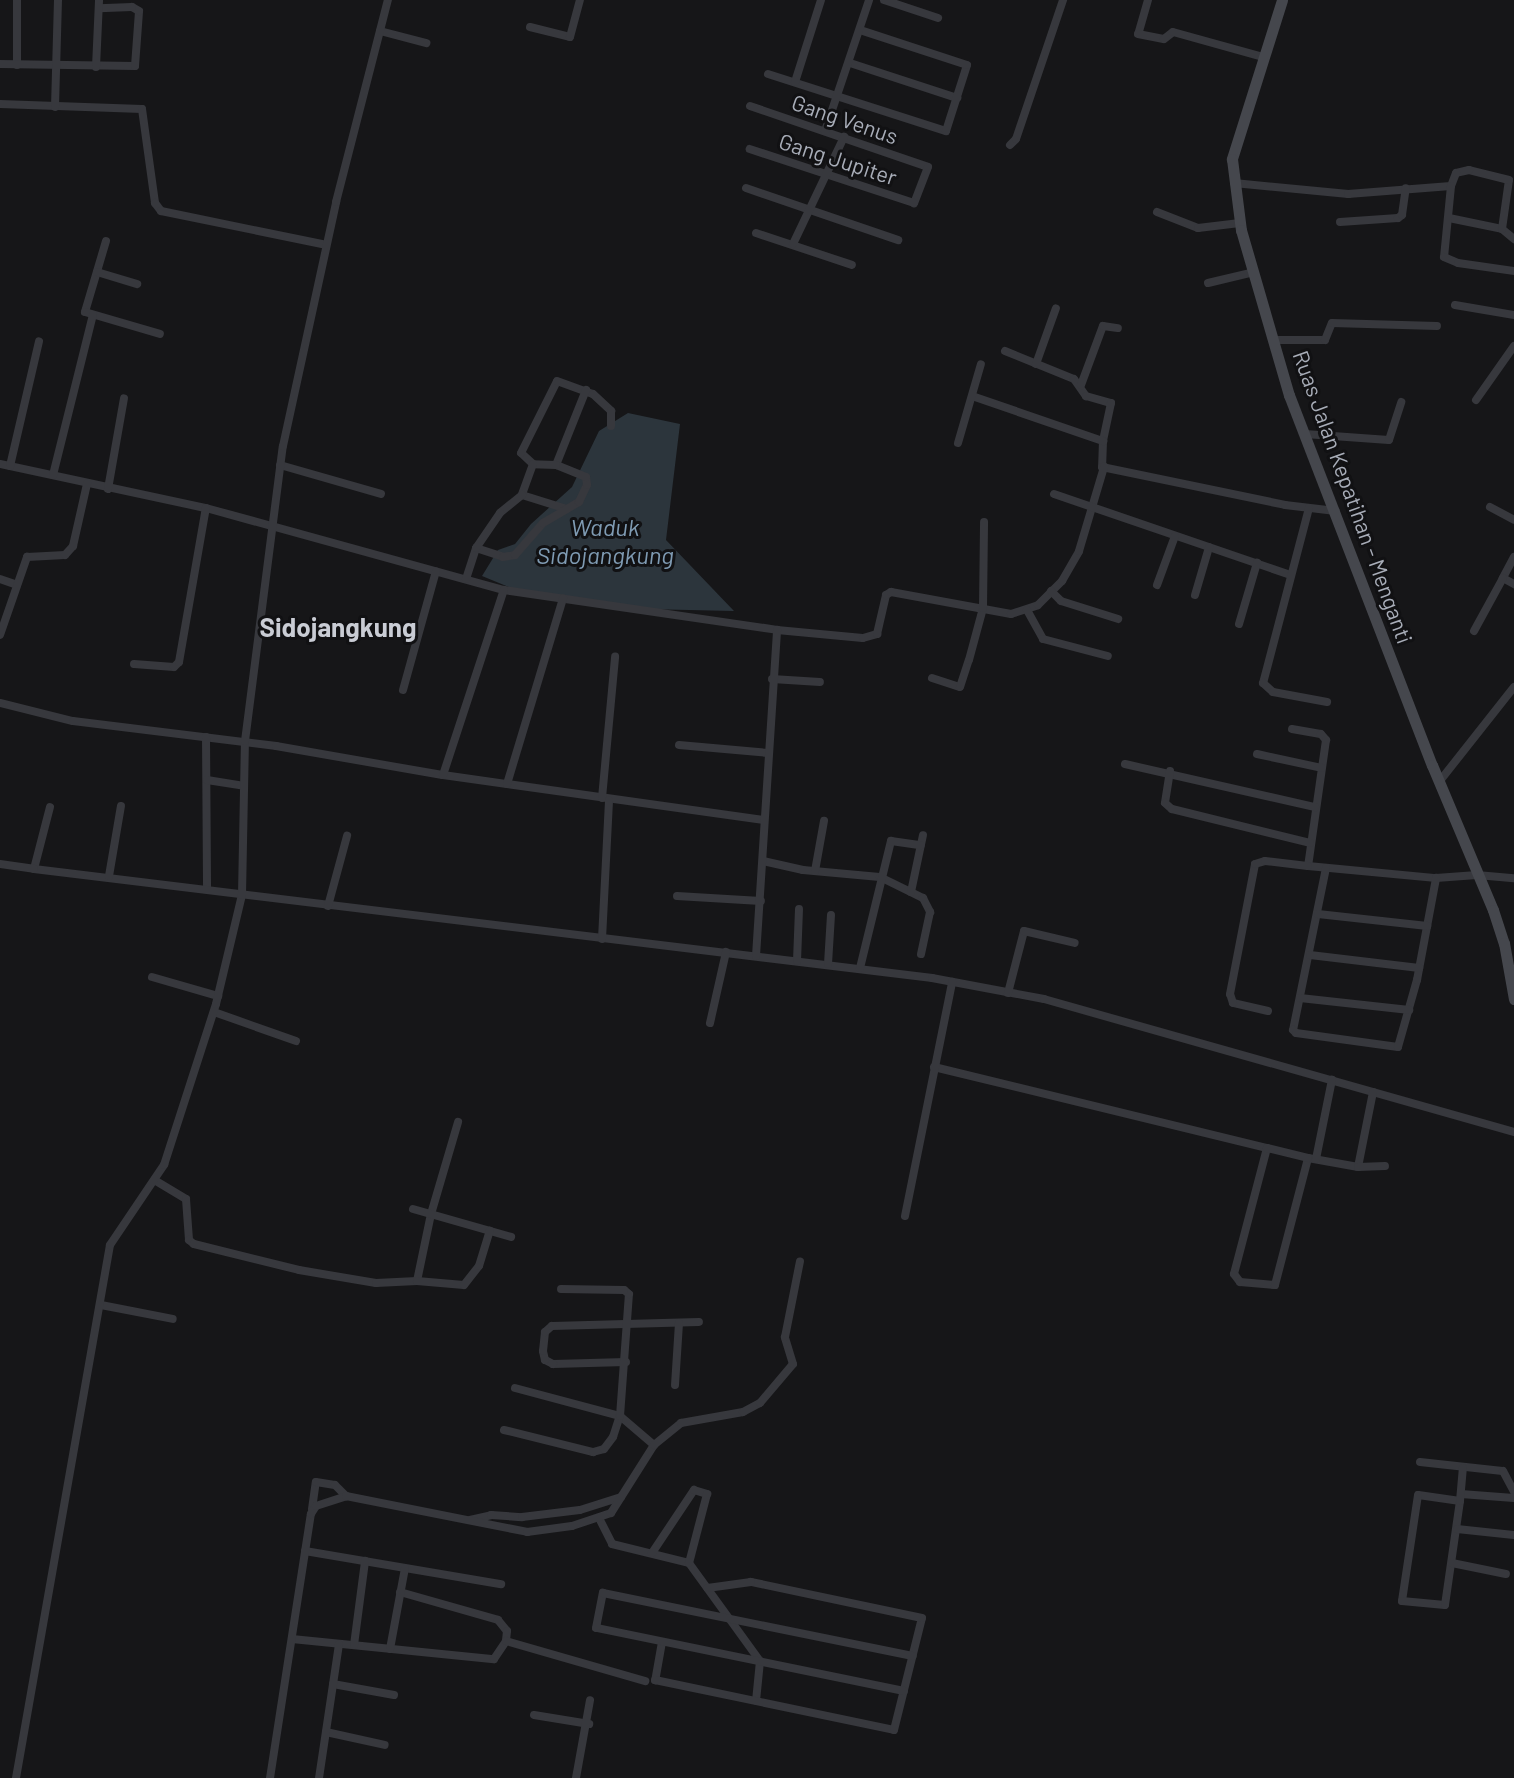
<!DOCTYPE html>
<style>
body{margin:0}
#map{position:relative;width:1514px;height:1778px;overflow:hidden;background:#161618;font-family:Barlow,sans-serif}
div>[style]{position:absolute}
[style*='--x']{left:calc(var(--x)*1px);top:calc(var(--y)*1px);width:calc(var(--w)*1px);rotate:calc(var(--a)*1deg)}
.water>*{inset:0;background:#2c353c}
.minor>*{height:8px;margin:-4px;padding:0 4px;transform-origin:4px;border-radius:4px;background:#37383d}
.secondary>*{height:11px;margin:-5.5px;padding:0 5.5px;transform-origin:5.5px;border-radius:5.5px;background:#45474d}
span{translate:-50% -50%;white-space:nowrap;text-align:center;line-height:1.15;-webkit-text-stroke:6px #111113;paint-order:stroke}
.street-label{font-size:22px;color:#a8adb8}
.water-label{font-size:24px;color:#7f9bb3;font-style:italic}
.quarter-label{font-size:26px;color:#c9ccd4;font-weight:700}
</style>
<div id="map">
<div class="water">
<div style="clip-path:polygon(628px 413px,680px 424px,666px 540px,734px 611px,644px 609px,521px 592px,482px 576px,498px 550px,515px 544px,531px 524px,572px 487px,599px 431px)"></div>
</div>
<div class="minor">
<div style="--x:17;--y:0;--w:65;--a:90"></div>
<div style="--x:884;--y:0;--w:57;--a:18.4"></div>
<div style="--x:1148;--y:0;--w:35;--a:106"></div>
<div style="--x:1138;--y:34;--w:26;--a:11"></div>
<div style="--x:1164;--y:39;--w:11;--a:-38"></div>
<div style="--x:1173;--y:32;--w:93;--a:15.5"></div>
<div style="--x:530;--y:27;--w:41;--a:14"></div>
<div style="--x:570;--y:37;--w:38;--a:-75"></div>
<div style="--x:380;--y:31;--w:48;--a:14.6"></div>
<div style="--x:850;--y:63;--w:113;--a:18.1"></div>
<div style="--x:0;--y:64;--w:135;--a:0.8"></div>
<div style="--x:135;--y:66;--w:55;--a:-85.8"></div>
<div style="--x:139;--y:11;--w:8;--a:-150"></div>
<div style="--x:132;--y:7;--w:33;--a:178"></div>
<div style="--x:96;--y:67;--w:67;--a:-87.4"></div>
<div style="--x:768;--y:74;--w:187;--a:17.8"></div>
<div style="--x:946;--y:131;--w:69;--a:-72.3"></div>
<div style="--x:967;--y:65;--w:113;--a:-161.9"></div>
<div style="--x:795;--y:82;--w:86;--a:-72.4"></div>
<div style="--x:0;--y:104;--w:142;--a:2"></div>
<div style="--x:142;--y:109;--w:95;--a:82.1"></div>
<div style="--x:155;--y:203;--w:10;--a:53"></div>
<div style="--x:161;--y:211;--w:168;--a:11.6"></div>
<div style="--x:750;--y:106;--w:188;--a:18.9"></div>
<div style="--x:928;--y:167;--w:39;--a:111"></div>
<div style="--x:914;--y:203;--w:173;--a:-161.8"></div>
<div style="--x:55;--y:107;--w:107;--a:-88.4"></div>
<div style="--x:825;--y:131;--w:138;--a:-71.4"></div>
<div style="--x:1010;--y:145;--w:8;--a:-45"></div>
<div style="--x:1016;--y:139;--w:147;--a:-71.3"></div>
<div style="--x:1234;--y:183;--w:115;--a:5.5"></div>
<div style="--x:1348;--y:194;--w:103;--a:-4.4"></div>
<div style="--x:746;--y:188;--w:161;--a:18.9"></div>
<div style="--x:1157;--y:212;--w:44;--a:21.3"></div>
<div style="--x:1198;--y:228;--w:42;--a:-6.8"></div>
<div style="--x:1449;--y:218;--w:54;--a:11.7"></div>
<div style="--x:1502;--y:229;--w:16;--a:40"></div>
<div style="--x:1340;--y:222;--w:58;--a:-3.9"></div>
<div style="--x:1398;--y:218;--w:5;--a:-37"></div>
<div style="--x:1402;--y:215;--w:27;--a:-82"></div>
<div style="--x:1502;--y:229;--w:49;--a:-81.9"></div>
<div style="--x:1509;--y:180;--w:41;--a:-166"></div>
<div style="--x:1469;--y:170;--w:13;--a:167"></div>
<div style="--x:1456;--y:173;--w:14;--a:111"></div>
<div style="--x:1451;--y:186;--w:71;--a:95.6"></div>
<div style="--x:1444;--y:257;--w:15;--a:23"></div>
<div style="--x:1458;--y:263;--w:57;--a:8.1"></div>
<div style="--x:756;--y:233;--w:101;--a:18.4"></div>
<div style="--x:106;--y:241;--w:74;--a:106.5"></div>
<div style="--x:85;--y:312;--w:78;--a:16.3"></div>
<div style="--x:793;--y:244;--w:119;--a:-64.5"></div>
<div style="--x:97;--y:272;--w:42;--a:16.7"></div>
<div style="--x:1208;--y:283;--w:47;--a:-13.4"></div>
<div style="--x:1455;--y:305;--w:60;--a:9.6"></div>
<div style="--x:1273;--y:340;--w:52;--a:0"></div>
<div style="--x:1325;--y:340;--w:18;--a:-68"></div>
<div style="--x:1332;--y:323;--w:105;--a:1.6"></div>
<div style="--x:1005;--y:351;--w:74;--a:22.1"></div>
<div style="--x:1074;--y:379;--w:21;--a:55"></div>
<div style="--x:1086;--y:396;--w:26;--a:16"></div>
<div style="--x:1111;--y:403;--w:39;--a:102"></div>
<div style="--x:1103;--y:441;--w:26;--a:92"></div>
<div style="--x:1102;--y:467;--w:187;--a:11.7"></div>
<div style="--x:1285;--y:505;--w:51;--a:6.7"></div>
<div style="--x:1036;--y:364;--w:59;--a:-70.3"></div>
<div style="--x:1081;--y:385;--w:63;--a:-69.6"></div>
<div style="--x:1103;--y:326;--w:15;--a:8"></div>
<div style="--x:972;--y:396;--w:139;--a:19"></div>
<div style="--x:1476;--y:400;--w:66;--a:-54.9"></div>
<div style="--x:1305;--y:434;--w:84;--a:4.1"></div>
<div style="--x:1389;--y:440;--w:40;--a:-72"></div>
<div style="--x:958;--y:443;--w:82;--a:-73.8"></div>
<div style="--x:0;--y:464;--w:211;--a:12.1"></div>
<div style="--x:206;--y:508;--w:309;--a:15.4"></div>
<div style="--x:504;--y:590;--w:276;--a:8.3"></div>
<div style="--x:777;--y:630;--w:86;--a:5.3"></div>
<div style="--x:863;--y:638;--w:15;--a:-16"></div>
<div style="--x:877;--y:634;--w:40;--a:-77"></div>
<div style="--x:886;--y:595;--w:6;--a:-31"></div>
<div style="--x:891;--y:592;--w:122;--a:10.4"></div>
<div style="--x:1011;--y:614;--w:28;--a:-18"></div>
<div style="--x:1038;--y:605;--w:34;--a:-45"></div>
<div style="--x:1062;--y:581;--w:34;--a:-60"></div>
<div style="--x:1079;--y:551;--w:88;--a:-73.4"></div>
<div style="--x:533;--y:464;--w:16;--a:-137"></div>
<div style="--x:521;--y:453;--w:80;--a:-63.4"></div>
<div style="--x:557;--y:381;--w:38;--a:20"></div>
<div style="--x:593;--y:394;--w:25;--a:43"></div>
<div style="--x:611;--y:411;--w:15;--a:90"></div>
<div style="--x:280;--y:465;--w:105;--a:16"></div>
<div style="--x:556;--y:465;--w:81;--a:-68.2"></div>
<div style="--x:10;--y:466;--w:128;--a:-76.9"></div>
<div style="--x:53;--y:475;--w:165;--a:-76"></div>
<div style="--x:108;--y:489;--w:92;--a:-80"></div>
<div style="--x:1054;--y:494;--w:250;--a:18.9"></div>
<div style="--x:522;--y:495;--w:47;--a:17.3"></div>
<div style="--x:1490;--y:507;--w:27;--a:28"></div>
<div style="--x:1309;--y:508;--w:181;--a:104.7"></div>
<div style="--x:1263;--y:683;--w:13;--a:42"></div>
<div style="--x:1273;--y:692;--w:55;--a:10.5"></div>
<div style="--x:1514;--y:557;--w:24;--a:118"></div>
<div style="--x:1503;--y:578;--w:13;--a:29"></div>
<div style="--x:0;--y:579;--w:18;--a:19"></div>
<div style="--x:466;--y:579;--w:33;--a:-72"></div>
<div style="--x:476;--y:548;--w:28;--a:18"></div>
<div style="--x:503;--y:557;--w:12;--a:-9"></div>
<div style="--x:515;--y:555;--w:43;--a:-48.8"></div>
<div style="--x:543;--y:523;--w:42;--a:-30.3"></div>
<div style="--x:579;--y:502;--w:19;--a:-65"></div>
<div style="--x:587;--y:485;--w:8;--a:-97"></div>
<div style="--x:586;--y:477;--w:32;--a:-158"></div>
<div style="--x:556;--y:465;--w:23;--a:-178"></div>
<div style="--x:533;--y:464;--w:33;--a:110"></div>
<div style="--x:522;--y:495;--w:28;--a:141"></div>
<div style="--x:500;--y:513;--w:42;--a:124.4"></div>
<div style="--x:1157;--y:585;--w:52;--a:-69.8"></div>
<div style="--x:1051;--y:591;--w:14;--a:45"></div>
<div style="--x:1061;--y:601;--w:60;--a:17.5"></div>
<div style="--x:1195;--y:595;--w:50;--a:-73.7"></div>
<div style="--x:1027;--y:610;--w:33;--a:61"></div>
<div style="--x:1043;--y:639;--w:67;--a:14.7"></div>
<div style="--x:1239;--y:624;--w:64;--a:-73.6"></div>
<div style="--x:1474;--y:631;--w:60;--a:-61.3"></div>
<div style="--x:0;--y:635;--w:83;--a:-70.9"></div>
<div style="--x:27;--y:557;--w:38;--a:-3"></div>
<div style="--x:65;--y:555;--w:12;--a:-48"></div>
<div style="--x:73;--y:546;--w:64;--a:-77.3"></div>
<div style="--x:134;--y:664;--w:40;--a:4.3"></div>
<div style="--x:174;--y:667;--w:7;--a:-45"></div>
<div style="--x:179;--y:662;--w:156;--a:-80.1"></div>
<div style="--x:932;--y:678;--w:29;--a:18"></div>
<div style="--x:960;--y:687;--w:28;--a:-72"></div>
<div style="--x:969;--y:660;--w:54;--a:-74.9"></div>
<div style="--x:983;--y:608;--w:86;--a:-89.3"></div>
<div style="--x:772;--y:679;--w:48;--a:3.6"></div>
<div style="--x:403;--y:690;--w:123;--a:-74.5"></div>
<div style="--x:0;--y:703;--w:75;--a:13.9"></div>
<div style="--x:73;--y:721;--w:205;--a:7"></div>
<div style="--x:276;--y:746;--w:169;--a:9.9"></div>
<div style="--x:443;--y:775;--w:324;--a:8"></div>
<div style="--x:1292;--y:729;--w:29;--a:10"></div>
<div style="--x:1321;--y:734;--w:8;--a:50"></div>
<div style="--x:1326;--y:740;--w:127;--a:98.1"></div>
<div style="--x:1308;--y:866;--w:129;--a:5.4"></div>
<div style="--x:1436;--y:878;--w:41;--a:-4.2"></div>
<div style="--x:1477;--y:875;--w:37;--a:5"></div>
<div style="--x:206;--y:737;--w:152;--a:89.6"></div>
<div style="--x:679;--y:745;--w:89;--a:5.1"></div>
<div style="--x:1257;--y:754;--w:66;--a:12.2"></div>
<div style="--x:1125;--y:764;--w:195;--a:12.8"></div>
<div style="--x:1170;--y:771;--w:32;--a:99"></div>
<div style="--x:1165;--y:803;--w:9;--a:41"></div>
<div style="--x:1172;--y:809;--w:142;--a:13.8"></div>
<div style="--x:443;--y:775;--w:195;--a:-71.8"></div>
<div style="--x:207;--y:780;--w:36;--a:9"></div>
<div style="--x:1439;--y:782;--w:121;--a:-51.7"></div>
<div style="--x:507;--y:784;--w:194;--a:-73.2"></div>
<div style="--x:602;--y:798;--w:142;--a:-84.7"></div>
<div style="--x:50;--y:807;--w:64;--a:104.5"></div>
<div style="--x:34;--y:869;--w:905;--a:6.92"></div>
<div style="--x:932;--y:978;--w:114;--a:10.6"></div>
<div style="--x:1044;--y:999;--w:488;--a:15.8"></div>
<div style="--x:763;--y:861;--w:41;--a:12.7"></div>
<div style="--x:803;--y:870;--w:77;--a:5.2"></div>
<div style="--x:880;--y:877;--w:48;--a:26"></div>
<div style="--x:923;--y:898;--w:16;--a:63"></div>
<div style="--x:930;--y:912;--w:43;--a:102.1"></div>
<div style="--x:0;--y:864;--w:34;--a:8"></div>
<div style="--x:1326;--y:868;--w:165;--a:101.5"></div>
<div style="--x:1293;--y:1030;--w:4;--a:45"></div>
<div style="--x:1296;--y:1033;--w:103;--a:7.8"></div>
<div style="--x:1398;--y:1047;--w:70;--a:-74.2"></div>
<div style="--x:1417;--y:980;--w:104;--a:-79.4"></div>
<div style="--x:815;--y:871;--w:51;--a:-79.8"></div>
<div style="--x:109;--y:876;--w:71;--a:-80.3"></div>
<div style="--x:911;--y:892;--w:58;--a:-78.1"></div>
<div style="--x:677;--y:896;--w:84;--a:3.4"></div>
<div style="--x:328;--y:906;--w:73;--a:-74.8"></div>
<div style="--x:1318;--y:914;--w:110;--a:6.3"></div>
<div style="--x:602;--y:939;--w:139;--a:-87.1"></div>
<div style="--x:1310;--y:955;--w:110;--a:6.8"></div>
<div style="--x:756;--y:956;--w:327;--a:-86.3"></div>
<div style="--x:797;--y:961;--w:52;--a:-87.8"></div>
<div style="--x:828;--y:964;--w:49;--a:-86.5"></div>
<div style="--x:860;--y:968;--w:131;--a:-76.3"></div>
<div style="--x:891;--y:841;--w:30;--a:8"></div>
<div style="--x:152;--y:977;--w:69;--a:16.1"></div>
<div style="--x:1008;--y:993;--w:64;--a:-75.5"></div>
<div style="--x:1024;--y:931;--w:52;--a:13.2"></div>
<div style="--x:1300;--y:998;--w:110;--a:6.3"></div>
<div style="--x:1268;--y:1011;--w:36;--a:-167"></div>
<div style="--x:1233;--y:1003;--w:9;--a:-108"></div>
<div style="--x:1230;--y:994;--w:132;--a:-79.1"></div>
<div style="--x:1255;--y:864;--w:10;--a:-17"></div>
<div style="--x:1265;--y:861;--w:43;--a:6.6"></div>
<div style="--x:214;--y:1012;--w:87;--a:19.5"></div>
<div style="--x:710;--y:1023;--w:73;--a:-77.3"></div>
<div style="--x:934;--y:1067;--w:343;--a:13.7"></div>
<div style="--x:1267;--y:1148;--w:130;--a:104.7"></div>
<div style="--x:1234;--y:1274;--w:10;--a:53"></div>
<div style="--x:1240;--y:1282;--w:35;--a:5"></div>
<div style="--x:1275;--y:1285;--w:131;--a:-75.4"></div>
<div style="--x:1308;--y:1158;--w:51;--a:10.2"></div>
<div style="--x:1373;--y:1092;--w:76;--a:101.3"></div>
<div style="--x:1358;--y:1167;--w:27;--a:-2"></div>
<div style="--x:1267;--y:1148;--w:42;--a:13.7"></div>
<div style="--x:1316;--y:1159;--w:81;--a:-78.6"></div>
<div style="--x:156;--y:1181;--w:35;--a:31"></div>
<div style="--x:186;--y:1199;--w:41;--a:85.8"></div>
<div style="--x:189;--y:1240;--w:6;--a:39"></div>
<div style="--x:194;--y:1244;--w:108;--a:13.9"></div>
<div style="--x:299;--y:1270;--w:78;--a:9.6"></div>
<div style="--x:376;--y:1283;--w:41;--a:-2.8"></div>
<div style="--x:417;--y:1281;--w:68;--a:-78.2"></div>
<div style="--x:431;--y:1214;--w:96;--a:-73.6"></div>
<div style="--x:413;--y:1209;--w:102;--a:15.9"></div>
<div style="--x:905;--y:1216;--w:239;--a:-78.6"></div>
<div style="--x:417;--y:1281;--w:47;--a:4.9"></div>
<div style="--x:464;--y:1285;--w:24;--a:-52"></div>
<div style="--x:479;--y:1266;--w:37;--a:-73"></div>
<div style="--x:101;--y:1305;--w:73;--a:11"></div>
<div style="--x:626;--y:1362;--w:73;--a:178.4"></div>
<div style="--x:553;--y:1364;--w:9;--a:-153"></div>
<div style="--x:545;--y:1360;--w:9;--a:-103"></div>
<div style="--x:543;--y:1351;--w:19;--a:-84"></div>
<div style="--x:545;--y:1332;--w:9;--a:-41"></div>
<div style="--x:552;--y:1326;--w:147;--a:-1.6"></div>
<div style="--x:675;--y:1385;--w:62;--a:-86.3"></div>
<div style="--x:515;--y:1388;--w:109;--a:14.9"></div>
<div style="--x:620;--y:1416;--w:45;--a:40.5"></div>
<div style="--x:504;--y:1430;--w:92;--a:13.9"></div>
<div style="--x:593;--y:1452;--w:11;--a:-15"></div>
<div style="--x:604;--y:1449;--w:15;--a:-53"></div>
<div style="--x:613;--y:1437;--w:22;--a:-72"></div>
<div style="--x:620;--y:1416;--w:122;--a:-85.8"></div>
<div style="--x:629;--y:1294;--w:6;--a:-141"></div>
<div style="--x:624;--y:1290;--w:63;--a:-179.1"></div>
<div style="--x:1420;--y:1462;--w:83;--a:6.2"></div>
<div style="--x:1503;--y:1471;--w:24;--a:62"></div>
<div style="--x:1461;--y:1494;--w:53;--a:4.3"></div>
<div style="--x:1460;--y:1501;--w:42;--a:-171.9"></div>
<div style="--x:1418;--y:1495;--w:107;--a:98.6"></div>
<div style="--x:1402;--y:1601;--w:43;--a:5.3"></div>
<div style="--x:1445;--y:1605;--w:105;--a:-81.8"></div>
<div style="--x:1460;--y:1501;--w:33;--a:-85"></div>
<div style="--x:312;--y:1509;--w:27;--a:-82"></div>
<div style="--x:316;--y:1482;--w:19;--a:9"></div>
<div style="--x:335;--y:1485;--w:16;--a:45"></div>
<div style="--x:599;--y:1518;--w:29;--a:63"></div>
<div style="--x:612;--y:1544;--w:79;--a:13.9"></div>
<div style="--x:689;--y:1563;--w:121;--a:54.1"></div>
<div style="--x:760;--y:1661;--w:40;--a:95.7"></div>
<div style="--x:470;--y:1520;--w:22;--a:-13"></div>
<div style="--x:491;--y:1515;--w:31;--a:4"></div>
<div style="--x:522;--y:1517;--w:58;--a:-6.9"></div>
<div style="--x:580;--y:1510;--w:43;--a:-17.6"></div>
<div style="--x:1457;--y:1529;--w:57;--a:6"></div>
<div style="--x:305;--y:1551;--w:199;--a:9.6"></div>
<div style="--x:652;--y:1553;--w:76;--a:-56.3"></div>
<div style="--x:694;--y:1490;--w:14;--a:17"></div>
<div style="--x:707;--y:1494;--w:71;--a:104.6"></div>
<div style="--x:1452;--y:1563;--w:55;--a:11.5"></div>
<div style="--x:400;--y:1592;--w:102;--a:15.9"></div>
<div style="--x:498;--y:1620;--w:14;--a:51"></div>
<div style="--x:507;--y:1631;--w:10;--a:96"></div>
<div style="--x:292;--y:1639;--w:203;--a:5.7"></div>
<div style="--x:494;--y:1659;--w:22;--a:-56"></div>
<div style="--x:506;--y:1641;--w:145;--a:16.1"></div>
<div style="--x:662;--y:1642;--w:39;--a:100"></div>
<div style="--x:655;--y:1680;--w:244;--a:11.8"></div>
<div style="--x:894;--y:1730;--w:115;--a:-76"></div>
<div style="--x:922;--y:1618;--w:175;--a:-168.1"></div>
<div style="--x:751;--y:1582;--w:44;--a:172.2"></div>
<div style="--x:354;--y:1645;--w:85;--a:-82.5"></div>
<div style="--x:390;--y:1649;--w:82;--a:-79.5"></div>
<div style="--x:333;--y:1684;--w:62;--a:10.2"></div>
<div style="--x:904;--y:1691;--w:314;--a:-168.4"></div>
<div style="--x:596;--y:1628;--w:36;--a:-79"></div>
<div style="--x:603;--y:1593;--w:316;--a:11.5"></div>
<div style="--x:534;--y:1715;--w:56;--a:9.3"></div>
<div style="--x:326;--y:1732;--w:60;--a:12.4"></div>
<div style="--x:16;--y:1778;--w:541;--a:-80"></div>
<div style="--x:110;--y:1245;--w:97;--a:-56"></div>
<div style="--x:164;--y:1165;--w:169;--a:-72.1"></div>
<div style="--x:216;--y:1004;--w:112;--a:-76.6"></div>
<div style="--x:242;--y:895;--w:154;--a:-88.9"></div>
<div style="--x:245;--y:741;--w:297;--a:-82.7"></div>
<div style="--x:283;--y:446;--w:250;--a:-77.7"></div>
<div style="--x:336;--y:202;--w:209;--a:-75.6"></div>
<div style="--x:270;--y:1778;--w:267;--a:-81.2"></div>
<div style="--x:311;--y:1514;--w:9;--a:-58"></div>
<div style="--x:316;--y:1506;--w:32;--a:-18"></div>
<div style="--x:346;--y:1496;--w:185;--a:11.2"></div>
<div style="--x:527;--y:1532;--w:45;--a:-7.6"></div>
<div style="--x:572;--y:1526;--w:41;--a:-18.4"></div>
<div style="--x:611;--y:1513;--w:80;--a:-57.7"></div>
<div style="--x:654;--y:1445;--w:35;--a:-39"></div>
<div style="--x:681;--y:1423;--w:63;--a:-10.1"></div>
<div style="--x:743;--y:1412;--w:19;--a:-28"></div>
<div style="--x:760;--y:1403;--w:51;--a:-49.8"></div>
<div style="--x:793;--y:1364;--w:28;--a:-107"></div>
<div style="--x:785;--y:1337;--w:77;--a:-78.8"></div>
<div style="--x:319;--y:1778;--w:135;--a:-81.5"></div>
<div style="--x:576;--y:1778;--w:79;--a:-79.8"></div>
</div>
<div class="secondary">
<div style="--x:1282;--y:0;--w:167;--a:107.5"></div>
<div style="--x:1232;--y:159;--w:72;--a:82.8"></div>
<div style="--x:1241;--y:230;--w:172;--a:73.8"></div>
<div style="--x:1289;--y:395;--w:397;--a:68.9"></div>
<div style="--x:1432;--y:765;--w:157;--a:67.2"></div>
<div style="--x:1493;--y:910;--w:35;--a:72"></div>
<div style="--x:1504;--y:943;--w:57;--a:79.9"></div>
</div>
<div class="street-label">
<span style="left:845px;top:119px;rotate:19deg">Gang Venus</span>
<span style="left:838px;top:159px;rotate:18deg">Gang Jupiter</span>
<span style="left:1353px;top:497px;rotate:70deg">Ruas Jalan Kepatihan - Menganti</span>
</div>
<div class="water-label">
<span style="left:605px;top:541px">Waduk<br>Sidojangkung</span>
</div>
<div class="quarter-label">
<span style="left:338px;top:627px">Sidojangkung</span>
</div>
</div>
